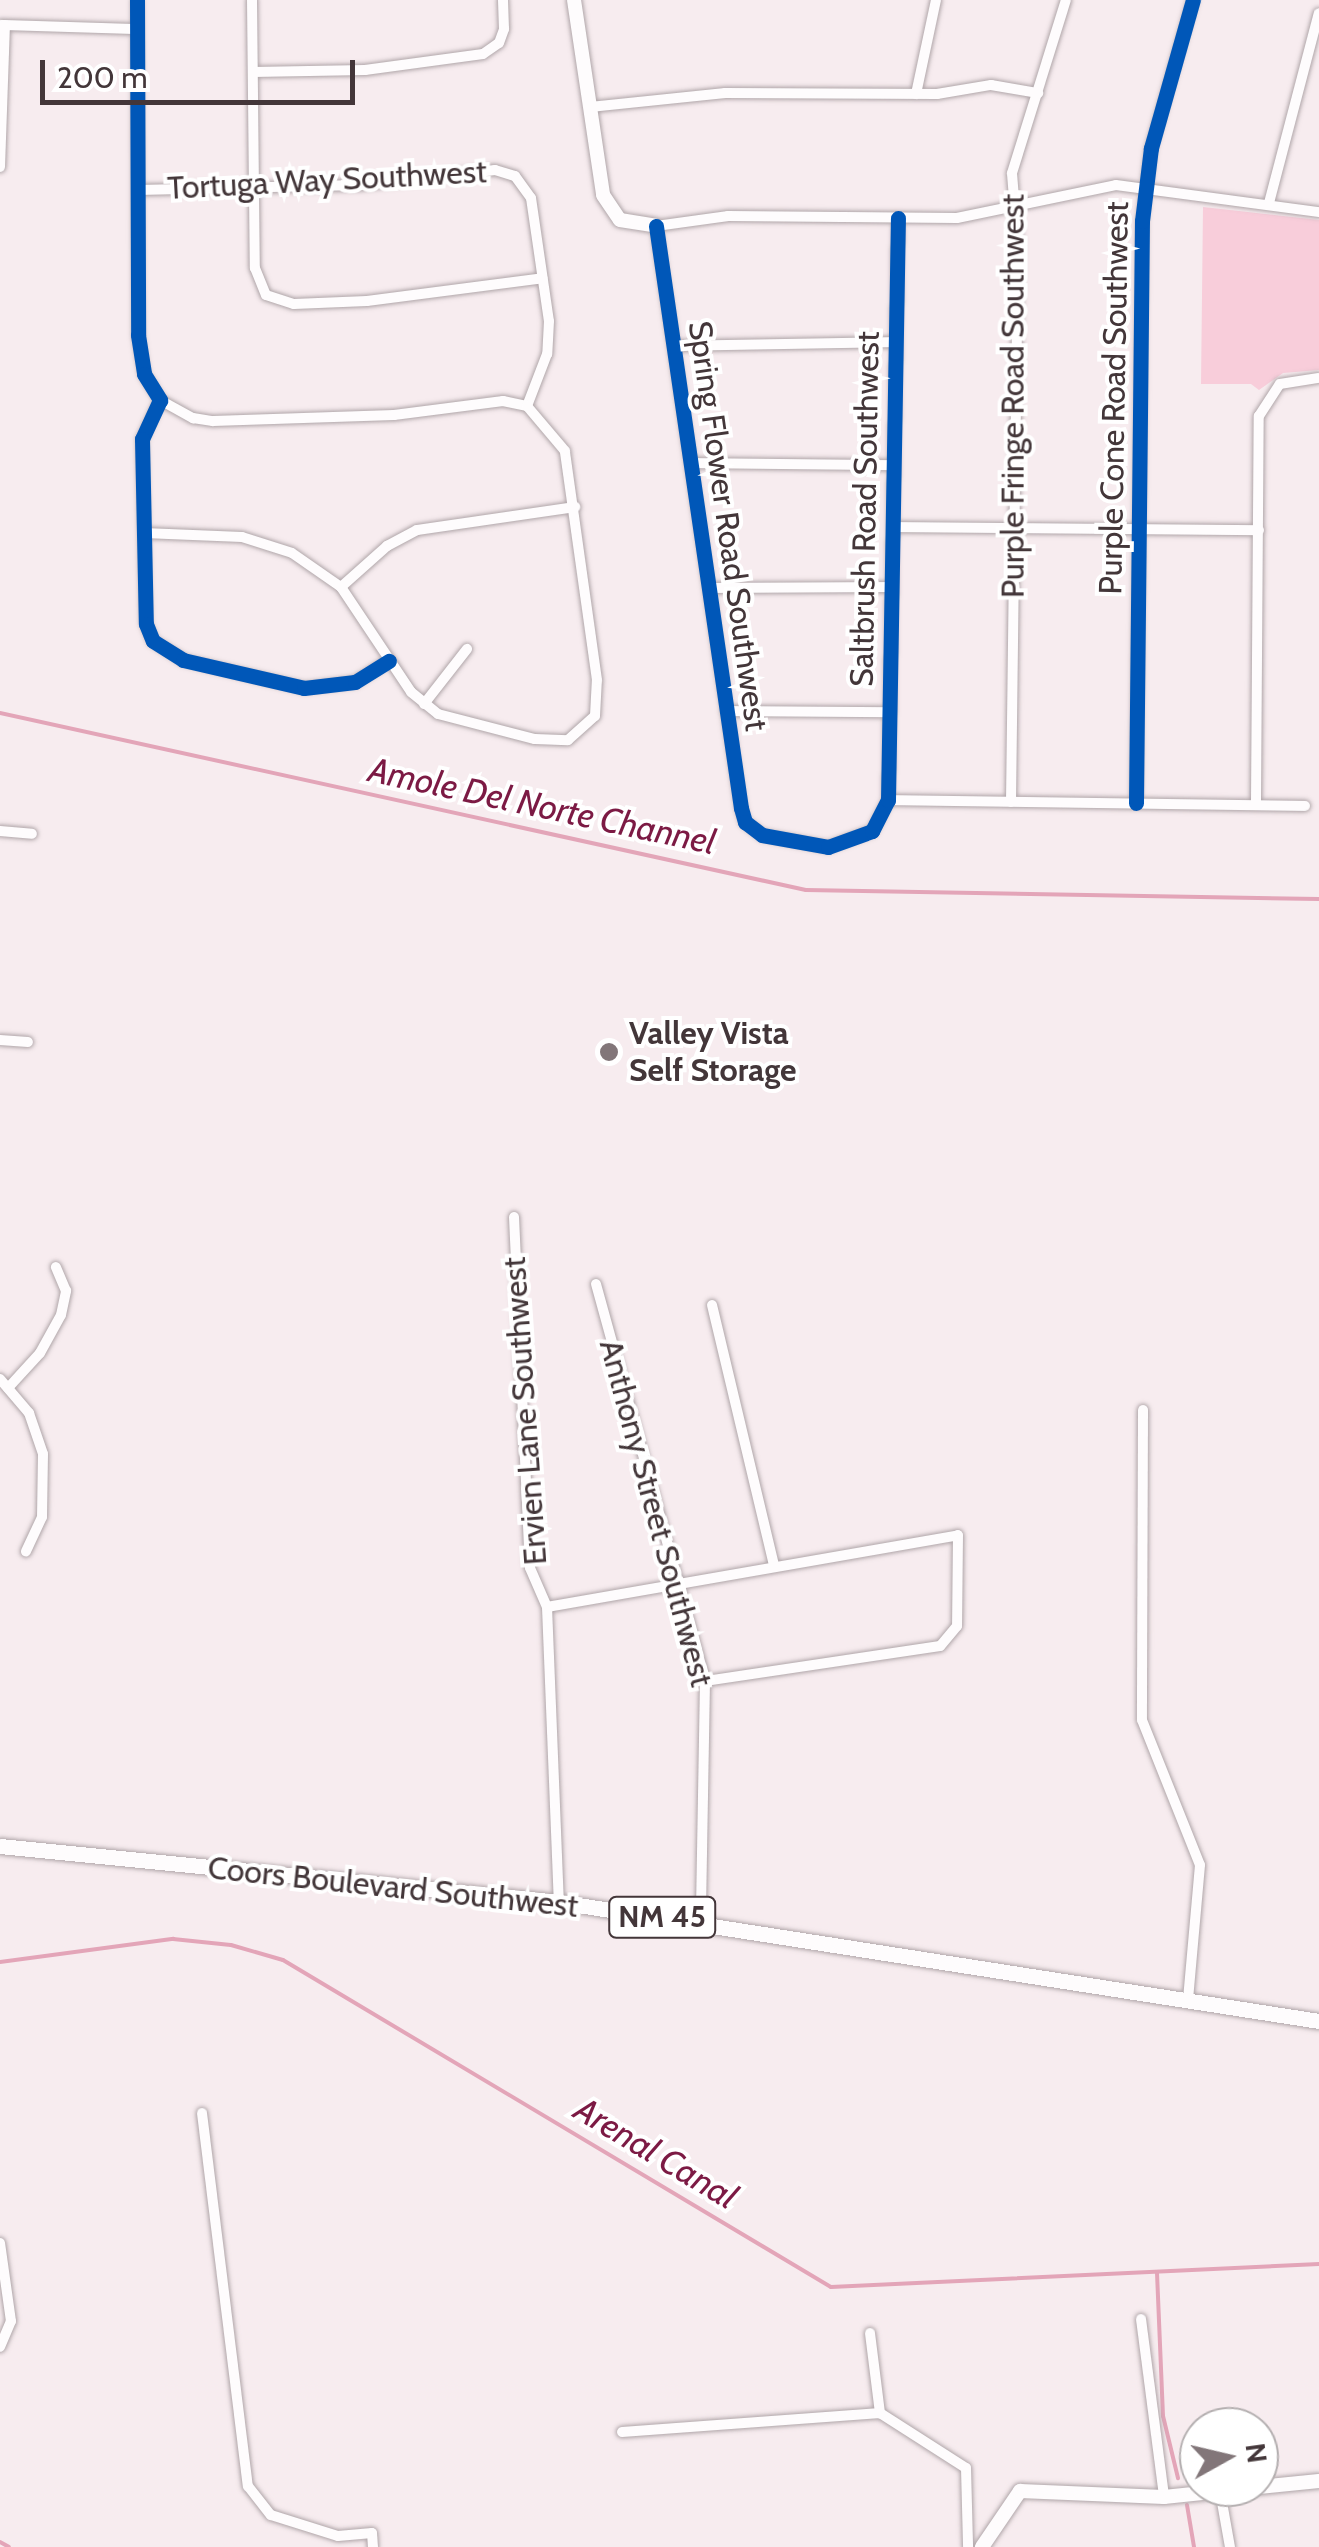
<!DOCTYPE html>
<style>
body{margin:0}
#map{position:relative;width:1319px;height:2547px;overflow:hidden;background:#f7ecef;font-family:Cabin,sans-serif}
div>[style]{position:absolute}
[style*='--x']{left:calc(var(--x)*1px);top:calc(var(--y)*1px);width:calc(var(--w)*1px);rotate:calc(var(--a)*1deg)}
.green>*{inset:0;background:#f8cdda}
.stream>*{height:4px;margin:-2px;padding:0 2px;transform-origin:2px;border-radius:2px;background:#e3a5b8}
.roads{filter:drop-shadow(0 0 2px #b0a6a9) drop-shadow(0 0 2px #b0a6a9)}
.street>*{height:10px;margin:-5px;padding:0 5px;transform-origin:5px;border-radius:5px;background:#fefcfd}
.secondary>*{height:14px;margin:-7px;padding:0 7px;transform-origin:7px;border-radius:7px;background:#fefcfd}
.primary>*{height:15px;margin:-7.5px;padding:0 7.5px;transform-origin:7.5px;border-radius:7.5px;background:#fefcfd}
.cycleway>*{height:15px;margin:-7.5px;padding:0 7.5px;transform-origin:7.5px;border-radius:7.5px;background:#0057b8}
.dots>*{width:28px;height:28px;translate:-50% -50%;box-sizing:border-box;border:5px solid #fff;border-radius:50%}
span{translate:-50% -50%;white-space:nowrap;text-align:center;line-height:1.15;-webkit-text-stroke:8px #fff;paint-order:stroke}
.shield-label span{padding:2px 8px;background:#fff;border:2px solid;border-radius:8px;-webkit-text-stroke-width:0}
.shield-label{font-size:30px;color:#433639;font-weight:700}
.street-label{font-size:32px;color:#433639}
.poi-label{font-size:32px;color:#433639;font-weight:700}
.left{translate:0 -50%;text-align:left}
.water-label{font-size:35px;color:#7c1a44;font-style:italic}
.north{position:absolute;left:1179px;top:2407px;width:100px;height:100px;box-sizing:border-box;background:#fff;border:2px solid #b4afb0;border-radius:50%;rotate:82deg;font-size:28px;font-weight:700;line-height:40px;text-align:center;color:#433639}
.north::after{content:'';display:block;margin:auto;width:35px;height:45px;background:#827679;clip-path:polygon(50% 0,100% 100%,50% 72%,0 100%)}
.scale{position:absolute;left:40px;top:60px;width:315px;height:45px;box-sizing:border-box;border:5px solid #433639;border-top:0;padding-left:12px;font-size:30px;line-height:35px;white-space:nowrap;color:#433639;-webkit-text-stroke:8px #fff;paint-order:stroke}
</style>
<div id="map">
<div class="green">
<div style="clip-path:polygon(1203px 207px,1319px 220px,1319px 370px,1283px 373px,1259px 390px,1251px 384px,1201px 384px)"></div>
</div>
<div class="stream">
<div style="--x:0;--y:713;--w:825;--a:12.39"></div>
<div style="--x:806;--y:890;--w:513;--a:1.01"></div>
<div style="--x:0;--y:1962;--w:175;--a:-7.6"></div>
<div style="--x:173;--y:1939;--w:58;--a:5.9"></div>
<div style="--x:231;--y:1945;--w:54;--a:16.1"></div>
<div style="--x:283;--y:1960;--w:638;--a:30.83"></div>
<div style="--x:831;--y:2287;--w:489;--a:-2.7"></div>
<div style="--x:1157;--y:2273;--w:143;--a:87.6"></div>
<div style="--x:1163;--y:2416;--w:64;--a:76.4"></div>
<div style="--x:1187;--y:2505;--w:43;--a:80.5"></div>
<div style="--x:0;--y:2542;--w:10;--a:29"></div>
</div>
<div class="roads">
<div class="street">
<div style="--x:137;--y:0;--w:335;--a:89.8"></div>
<div style="--x:138;--y:335;--w:39;--a:81"></div>
<div style="--x:144;--y:374;--w:31;--a:58"></div>
<div style="--x:160;--y:400;--w:43;--a:114.8"></div>
<div style="--x:142;--y:439;--w:185;--a:88.8"></div>
<div style="--x:146;--y:624;--w:18;--a:68"></div>
<div style="--x:153;--y:641;--w:36;--a:32"></div>
<div style="--x:183;--y:660;--w:124;--a:13"></div>
<div style="--x:304;--y:688;--w:51;--a:-6.7"></div>
<div style="--x:355;--y:682;--w:40;--a:-32"></div>
<div style="--x:252;--y:0;--w:268;--a:89.4"></div>
<div style="--x:255;--y:268;--w:29;--a:68"></div>
<div style="--x:266;--y:295;--w:29;--a:18"></div>
<div style="--x:294;--y:304;--w:73;--a:-2.4"></div>
<div style="--x:367;--y:301;--w:177;--a:-7.4"></div>
<div style="--x:1;--y:25;--w:136;--a:1.7"></div>
<div style="--x:253;--y:72;--w:112;--a:-1"></div>
<div style="--x:365;--y:70;--w:119;--a:-7.7"></div>
<div style="--x:483;--y:54;--w:19;--a:-35"></div>
<div style="--x:499;--y:43;--w:15;--a:-70"></div>
<div style="--x:504;--y:29;--w:29;--a:-92"></div>
<div style="--x:916;--y:94;--w:96;--a:-78"></div>
<div style="--x:590;--y:107;--w:136;--a:-5.9"></div>
<div style="--x:725;--y:93;--w:212;--a:0.3"></div>
<div style="--x:937;--y:94;--w:55;--a:-9.5"></div>
<div style="--x:991;--y:85;--w:48;--a:9.7"></div>
<div style="--x:0;--y:167;--w:142;--a:-88"></div>
<div style="--x:138;--y:190;--w:222;--a:-1.3"></div>
<div style="--x:360;--y:185;--w:136;--a:-6.3"></div>
<div style="--x:495;--y:170;--w:21;--a:17"></div>
<div style="--x:515;--y:176;--w:27;--a:54"></div>
<div style="--x:531;--y:198;--w:124;--a:81.7"></div>
<div style="--x:549;--y:321;--w:33;--a:93"></div>
<div style="--x:547;--y:354;--w:56;--a:111"></div>
<div style="--x:1269;--y:203;--w:196;--a:-75.3"></div>
<div style="--x:898;--y:218;--w:582;--a:90.98"></div>
<div style="--x:888;--y:800;--w:35;--a:117"></div>
<div style="--x:872;--y:831;--w:47;--a:160"></div>
<div style="--x:828;--y:847;--w:67;--a:-169.7"></div>
<div style="--x:762;--y:835;--w:21;--a:-143"></div>
<div style="--x:745;--y:822;--w:15;--a:-106"></div>
<div style="--x:741;--y:808;--w:588;--a:-98.31"></div>
<div style="--x:656;--y:226;--w:73;--a:-7.9"></div>
<div style="--x:728;--y:216;--w:229;--a:0.5"></div>
<div style="--x:957;--y:218;--w:162;--a:-11.7"></div>
<div style="--x:1116;--y:185;--w:205;--a:7.6"></div>
<div style="--x:674;--y:346;--w:221;--a:-1"></div>
<div style="--x:160;--y:400;--w:38;--a:29"></div>
<div style="--x:193;--y:418;--w:20;--a:9"></div>
<div style="--x:213;--y:421;--w:181;--a:-1.9"></div>
<div style="--x:394;--y:415;--w:110;--a:-7.3"></div>
<div style="--x:503;--y:401;--w:25;--a:12"></div>
<div style="--x:691;--y:463;--w:203;--a:0.6"></div>
<div style="--x:893;--y:527;--w:366;--a:0.5"></div>
<div style="--x:144;--y:533;--w:98;--a:2.3"></div>
<div style="--x:242;--y:537;--w:52;--a:17.7"></div>
<div style="--x:292;--y:553;--w:60;--a:34.8"></div>
<div style="--x:341;--y:587;--w:126;--a:56.3"></div>
<div style="--x:411;--y:692;--w:35;--a:39"></div>
<div style="--x:438;--y:714;--w:100;--a:14.5"></div>
<div style="--x:535;--y:739;--w:33;--a:2"></div>
<div style="--x:568;--y:740;--w:36;--a:-42"></div>
<div style="--x:595;--y:716;--w:36;--a:-87"></div>
<div style="--x:597;--y:680;--w:231;--a:-98"></div>
<div style="--x:565;--y:451;--w:59;--a:-130.2"></div>
<div style="--x:341;--y:587;--w:62;--a:-41.7"></div>
<div style="--x:387;--y:546;--w:34;--a:-28"></div>
<div style="--x:417;--y:530;--w:160;--a:-8.3"></div>
<div style="--x:709;--y:588;--w:182;--a:-0.3"></div>
<div style="--x:424;--y:704;--w:70;--a:-52"></div>
<div style="--x:726;--y:711;--w:163;--a:0.4"></div>
<div style="--x:888;--y:800;--w:417;--a:0.8"></div>
<div style="--x:1256;--y:801;--w:385;--a:-89.6"></div>
<div style="--x:1259;--y:416;--w:38;--a:-57"></div>
<div style="--x:1280;--y:384;--w:39;--a:-9"></div>
<div style="--x:1011;--y:802;--w:554;--a:-89.28"></div>
<div style="--x:1018;--y:248;--w:75;--a:-94.6"></div>
<div style="--x:1012;--y:173;--w:181;--a:-72.7"></div>
<div style="--x:1136;--y:803;--w:582;--a:-89.41"></div>
<div style="--x:1142;--y:221;--w:74;--a:-83"></div>
<div style="--x:1151;--y:148;--w:154;--a:-74.2"></div>
<div style="--x:0;--y:831;--w:32;--a:5"></div>
<div style="--x:0;--y:1040;--w:28;--a:4"></div>
<div style="--x:514;--y:1217;--w:351;--a:87.4"></div>
<div style="--x:530;--y:1568;--w:43;--a:66.4"></div>
<div style="--x:547;--y:1607;--w:295;--a:87.7"></div>
<div style="--x:596;--y:1284;--w:412;--a:74.6"></div>
<div style="--x:705;--y:1681;--w:241;--a:91"></div>
<div style="--x:712;--y:1305;--w:267;--a:76.6"></div>
<div style="--x:0;--y:1379;--w:45;--a:49.5"></div>
<div style="--x:29;--y:1413;--w:43;--a:71.1"></div>
<div style="--x:43;--y:1454;--w:63;--a:90.9"></div>
<div style="--x:42;--y:1517;--w:38;--a:115"></div>
<div style="--x:8;--y:1388;--w:47;--a:-47.6"></div>
<div style="--x:40;--y:1353;--w:43;--a:-61.1"></div>
<div style="--x:61;--y:1315;--w:25;--a:-78"></div>
<div style="--x:66;--y:1291;--w:26;--a:-113"></div>
<div style="--x:1143;--y:1410;--w:310;--a:90.2"></div>
<div style="--x:1142;--y:1720;--w:156;--a:68.2"></div>
<div style="--x:1200;--y:1865;--w:135;--a:95.1"></div>
<div style="--x:547;--y:1607;--w:417;--a:-9.9"></div>
<div style="--x:958;--y:1535;--w:91;--a:90.6"></div>
<div style="--x:957;--y:1626;--w:26;--a:130"></div>
<div style="--x:940;--y:1646;--w:238;--a:171.5"></div>
<div style="--x:202;--y:2113;--w:376;--a:83"></div>
<div style="--x:248;--y:2486;--w:37;--a:52"></div>
<div style="--x:271;--y:2515;--w:70;--a:17.4"></div>
<div style="--x:338;--y:2536;--w:34;--a:-5"></div>
<div style="--x:372;--y:2533;--w:14;--a:86"></div>
<div style="--x:0;--y:2243;--w:79;--a:82"></div>
<div style="--x:11;--y:2321;--w:28;--a:113"></div>
<div style="--x:1141;--y:2319;--w:179;--a:82.6"></div>
<div style="--x:870;--y:2333;--w:81;--a:82.9"></div>
<div style="--x:622;--y:2432;--w:259;--a:-4.2"></div>
<div style="--x:880;--y:2413;--w:102;--a:32.6"></div>
<div style="--x:966;--y:2468;--w:79;--a:88.5"></div>
<div style="--x:1220;--y:2491;--w:57;--a:79.9"></div>
</div>
<div class="secondary">
<div style="--x:574;--y:0;--w:197;--a:81.5"></div>
<div style="--x:603;--y:195;--w:30;--a:56"></div>
<div style="--x:620;--y:220;--w:36;--a:9"></div>
<div style="--x:1259;--y:2487;--w:60;--a:-5.7"></div>
<div style="--x:982;--y:2547;--w:68;--a:-55.8"></div>
<div style="--x:1020;--y:2491;--w:144;--a:2.4"></div>
<div style="--x:1164;--y:2497;--w:96;--a:-6"></div>
</div>
<div class="primary">
<div style="--x:0;--y:1846;--w:562;--a:5.72"></div>
<div style="--x:559;--y:1902;--w:769;--a:8.9"></div>
</div>
</div>
<div class="cycleway">
<div style="--x:137;--y:0;--w:335;--a:89.8"></div>
<div style="--x:138;--y:335;--w:39;--a:81"></div>
<div style="--x:144;--y:374;--w:31;--a:58"></div>
<div style="--x:160;--y:400;--w:43;--a:114.8"></div>
<div style="--x:142;--y:439;--w:185;--a:88.8"></div>
<div style="--x:146;--y:624;--w:18;--a:68"></div>
<div style="--x:153;--y:641;--w:36;--a:32"></div>
<div style="--x:183;--y:660;--w:124;--a:13"></div>
<div style="--x:304;--y:688;--w:51;--a:-6.7"></div>
<div style="--x:355;--y:682;--w:40;--a:-32"></div>
<div style="--x:656;--y:226;--w:588;--a:81.69"></div>
<div style="--x:741;--y:808;--w:15;--a:74"></div>
<div style="--x:745;--y:822;--w:21;--a:37"></div>
<div style="--x:762;--y:835;--w:67;--a:10.3"></div>
<div style="--x:828;--y:847;--w:47;--a:-20"></div>
<div style="--x:872;--y:831;--w:35;--a:-63"></div>
<div style="--x:888;--y:800;--w:582;--a:-89.02"></div>
<div style="--x:1136;--y:803;--w:582;--a:-89.41"></div>
<div style="--x:1142;--y:221;--w:74;--a:-83"></div>
<div style="--x:1151;--y:148;--w:154;--a:-74.2"></div>
</div>
<div class="dots">
<div style="left:609px;top:1052px;background:#827679"></div>
</div>
<div class="shield-label">
<span style="left:662px;top:1917px">NM 45</span>
</div>
<div class="street-label">
<span style="left:327px;top:180px;rotate:-3deg">Tortuga Way Southwest</span>
<span style="left:1013px;top:396px;rotate:-90deg">Purple Fringe Road Southwest</span>
<span style="left:1114px;top:398px;rotate:-89deg">Purple Cone Road Southwest</span>
<span style="left:865px;top:509px;rotate:-89deg">Saltbrush Road Southwest</span>
<span style="left:728px;top:526px;rotate:82deg">Spring Flower Road Southwest</span>
<span style="left:525px;top:1411px;rotate:-94deg">Ervien Lane Southwest</span>
<span style="left:656px;top:1513px;rotate:75deg">Anthony Street Southwest</span>
<span style="left:393px;top:1887px;rotate:6deg">Coors Boulevard Southwest</span>
</div>
<div class="poi-label">
<span class="left" style="left:629px;top:1052px">Valley Vista<br>Self Storage</span>
</div>
<div class="water-label">
<span style="left:542px;top:806px;rotate:12deg">Amole Del Norte Channel</span>
<span style="left:656px;top:2153px;rotate:31deg">Arenal Canal</span>
</div>
<div class="north">N</div>
<div class="scale">200 m</div>
</div>
